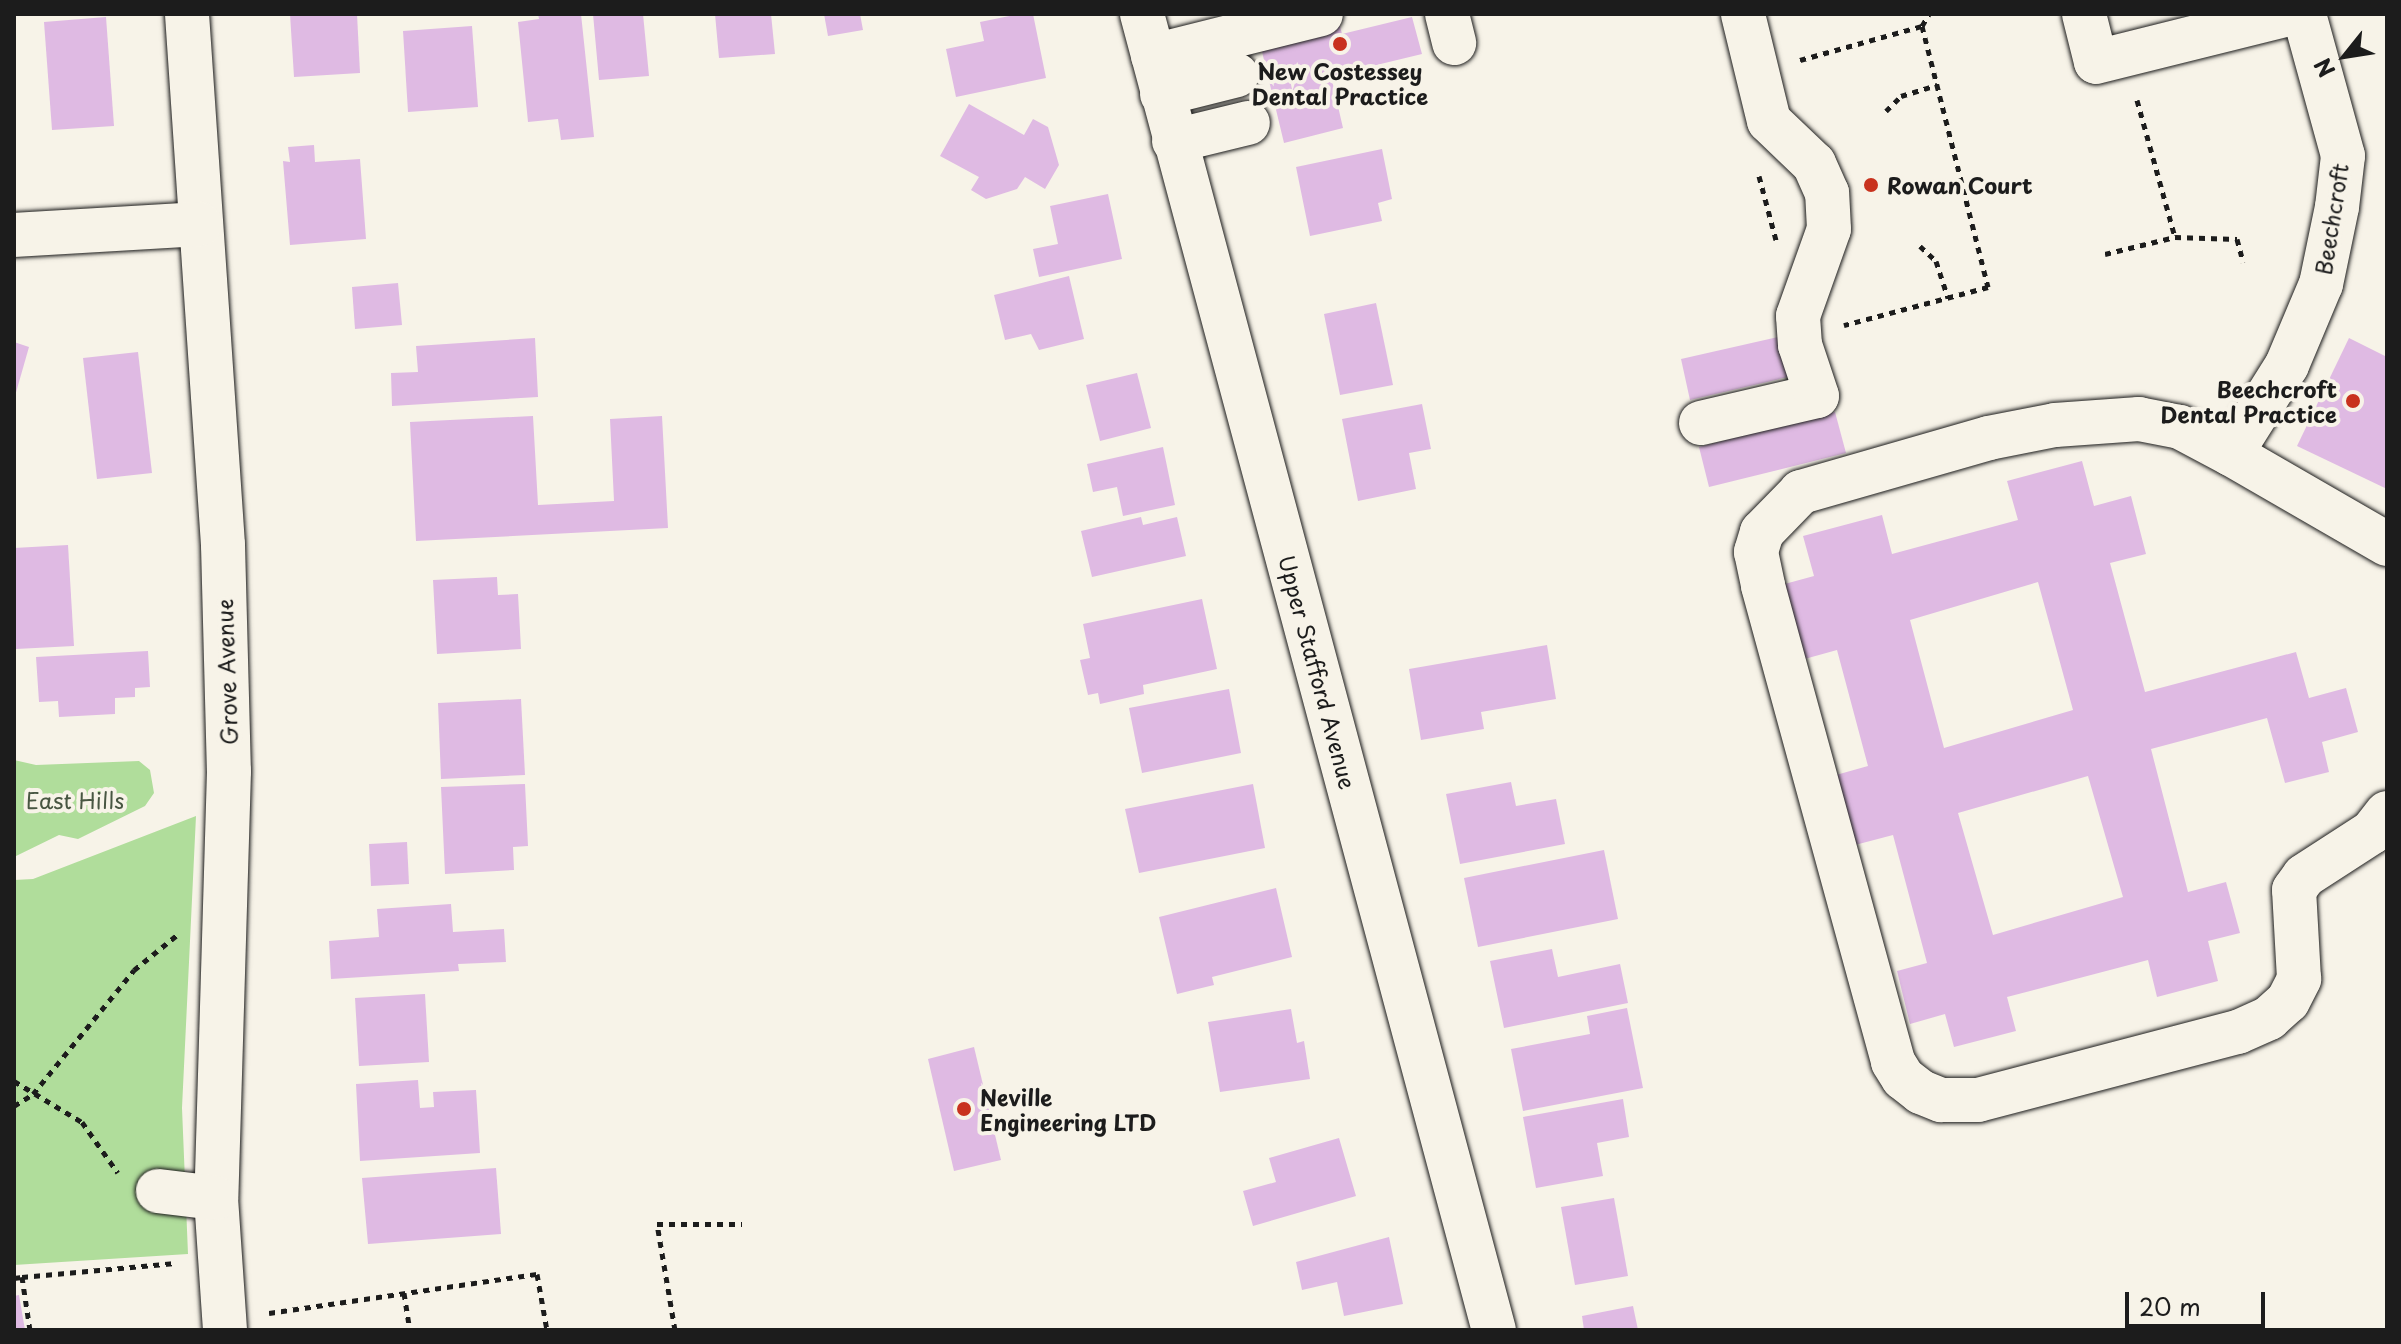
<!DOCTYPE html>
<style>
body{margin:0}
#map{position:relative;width:2401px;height:1344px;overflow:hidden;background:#f7f3e8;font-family:"Playpen Sans",sans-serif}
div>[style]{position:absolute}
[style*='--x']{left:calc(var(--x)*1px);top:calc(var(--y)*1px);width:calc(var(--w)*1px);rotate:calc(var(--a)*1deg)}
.green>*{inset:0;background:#b0dd9b}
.building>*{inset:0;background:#dfbae3}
.path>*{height:5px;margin-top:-2.5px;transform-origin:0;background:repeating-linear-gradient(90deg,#1c1c1c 0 6px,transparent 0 12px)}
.roads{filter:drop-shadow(0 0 2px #1c1c1c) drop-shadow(0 0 2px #1c1c1c)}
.minor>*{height:44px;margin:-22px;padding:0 22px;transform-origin:22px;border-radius:22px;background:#f7f3e8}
.dots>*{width:22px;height:22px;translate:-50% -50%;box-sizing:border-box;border:4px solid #f7f3e8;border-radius:50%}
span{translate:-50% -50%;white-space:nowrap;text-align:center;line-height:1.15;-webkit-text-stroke:8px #f7f3e8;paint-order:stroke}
.poi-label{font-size:22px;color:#1c1c1c;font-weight:700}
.left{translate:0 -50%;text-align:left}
.right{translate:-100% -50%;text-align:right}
.street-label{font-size:22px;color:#1c1c1c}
.park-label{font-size:22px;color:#485642}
.frame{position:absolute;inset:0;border:16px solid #1c1c1c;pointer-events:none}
.north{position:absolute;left:2305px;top:16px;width:80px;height:80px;-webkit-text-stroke:6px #f7f3e8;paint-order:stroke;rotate:240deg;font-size:22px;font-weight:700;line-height:32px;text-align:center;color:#1c1c1c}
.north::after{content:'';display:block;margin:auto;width:28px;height:36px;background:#1c1c1c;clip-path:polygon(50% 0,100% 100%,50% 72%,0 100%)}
.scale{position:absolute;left:2125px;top:1292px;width:140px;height:36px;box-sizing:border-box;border:4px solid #1c1c1c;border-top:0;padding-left:10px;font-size:24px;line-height:28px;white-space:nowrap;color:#1c1c1c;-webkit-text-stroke:6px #f7f3e8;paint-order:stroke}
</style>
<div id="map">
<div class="green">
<div style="clip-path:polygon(14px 760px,36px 765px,139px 761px,150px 770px,154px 793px,145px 806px,78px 839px,59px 835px,14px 857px)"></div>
<div style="clip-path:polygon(196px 816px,182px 1108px,188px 1254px,14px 1265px,14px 880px,33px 879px)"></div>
</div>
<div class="building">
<div style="clip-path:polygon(290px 14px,357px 14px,360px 73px,294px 77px)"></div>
<div style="clip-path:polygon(538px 14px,581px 14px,594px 137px,561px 140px,558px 119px,528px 122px,518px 22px,539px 19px)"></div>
<div style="clip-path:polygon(593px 14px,643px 14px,649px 76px,599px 80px)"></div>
<div style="clip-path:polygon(715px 14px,771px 14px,775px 54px,719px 58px)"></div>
<div style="clip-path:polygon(824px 14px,860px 14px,863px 30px,828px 36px)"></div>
<div style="clip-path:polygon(1019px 14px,1033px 14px,1046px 78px,956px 97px,946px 49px,984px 41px,980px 22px)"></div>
<div style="clip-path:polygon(1337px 15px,1342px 34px,1412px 17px,1422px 54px,1331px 76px,1343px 128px,1284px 143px,1258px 35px)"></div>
<div style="clip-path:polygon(106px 17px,114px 126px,52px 130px,44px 22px)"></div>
<div style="clip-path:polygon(472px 26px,478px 107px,408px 112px,403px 31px)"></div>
<div style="clip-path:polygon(969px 104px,1024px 135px,1033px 119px,1048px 127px,1059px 165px,1045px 189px,1025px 177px,1017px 189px,986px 199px,971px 190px,979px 177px,940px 156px)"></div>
<div style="clip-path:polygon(314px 145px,315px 162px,360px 159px,366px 239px,290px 245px,283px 161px,290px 162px,288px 147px)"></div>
<div style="clip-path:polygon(1382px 149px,1392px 199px,1378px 203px,1382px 221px,1310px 236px,1296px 167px)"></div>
<div style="clip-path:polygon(1108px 194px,1122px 259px,1039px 277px,1033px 249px,1058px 244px,1050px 206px)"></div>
<div style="clip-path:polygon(1069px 276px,1084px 339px,1039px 350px,1031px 334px,1005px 340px,994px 295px)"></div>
<div style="clip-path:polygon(398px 283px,402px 325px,355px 329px,352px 287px)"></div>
<div style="clip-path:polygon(1376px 303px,1393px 385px,1340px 395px,1324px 314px)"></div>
<div style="clip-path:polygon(1778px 337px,1788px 377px,1690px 400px,1681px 359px)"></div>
<div style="clip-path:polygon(535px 338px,538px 397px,392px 406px,391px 373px,418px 372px,416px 346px)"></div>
<div style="clip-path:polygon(2349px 338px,2387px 357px,2387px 489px,2297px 446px)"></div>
<div style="clip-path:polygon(14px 342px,29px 347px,15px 396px,14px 396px)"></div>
<div style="clip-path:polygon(138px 352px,152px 473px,97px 479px,83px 358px)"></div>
<div style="clip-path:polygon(1137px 373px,1151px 428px,1100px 441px,1086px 385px)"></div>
<div style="clip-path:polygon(1422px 404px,1431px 449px,1409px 453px,1416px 489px,1358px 501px,1342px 419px)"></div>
<div style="clip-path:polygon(1835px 412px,1846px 453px,1709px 487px,1699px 447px)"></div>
<div style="clip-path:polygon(533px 416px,538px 505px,614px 501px,610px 419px,662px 416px,668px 528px,416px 541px,410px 422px)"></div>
<div style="clip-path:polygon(1163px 447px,1175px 505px,1123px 516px,1117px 487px,1093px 492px,1087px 464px)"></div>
<div style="clip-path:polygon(evenodd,2082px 461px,2094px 506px,2131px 496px,2146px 554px,2110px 563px,2145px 692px,2296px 652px,2309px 698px,2346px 688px,2358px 732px,2322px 742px,2329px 772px,2285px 783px,2267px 718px,2151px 749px,2188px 892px,2226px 882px,2240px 933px,2208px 941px,2218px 981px,2157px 997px,2148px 960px,2007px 997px,2016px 1031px,1954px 1047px,1945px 1014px,1910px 1024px,1897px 971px,1927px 963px,1893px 835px,1855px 845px,1836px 775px,1868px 766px,1837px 650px,1801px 660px,1781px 585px,1814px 576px,1803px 536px,1882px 515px,1892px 554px,2018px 520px,2007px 481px,2082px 461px,2038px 582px,2073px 710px,1944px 748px,1910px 620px,2038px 582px,2082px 461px,2088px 776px,2123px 897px,1993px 935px,1958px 813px,2088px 776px)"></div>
<div style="clip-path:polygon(1141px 517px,1143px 525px,1177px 517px,1186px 556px,1092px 577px,1081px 531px)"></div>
<div style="clip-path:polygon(68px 545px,74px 646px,16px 649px,14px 548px)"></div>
<div style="clip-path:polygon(497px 577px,498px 595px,518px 594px,521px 649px,437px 654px,433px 580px)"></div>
<div style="clip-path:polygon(1202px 599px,1217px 669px,1143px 685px,1144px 694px,1100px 704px,1098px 693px,1088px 695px,1080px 660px,1090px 658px,1083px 624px)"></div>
<div style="clip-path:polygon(1547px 645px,1556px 699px,1481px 712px,1484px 729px,1421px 740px,1409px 669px)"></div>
<div style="clip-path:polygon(148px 651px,150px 687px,135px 688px,135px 697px,115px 698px,115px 714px,59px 717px,58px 701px,39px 702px,36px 657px)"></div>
<div style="clip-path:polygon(1229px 689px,1241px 753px,1142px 773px,1129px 708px)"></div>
<div style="clip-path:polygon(521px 699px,525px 775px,441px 779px,438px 703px)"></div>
<div style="clip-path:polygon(1511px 782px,1516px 806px,1556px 799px,1565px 844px,1460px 864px,1446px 794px)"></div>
<div style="clip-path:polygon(525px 784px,528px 846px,513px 847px,514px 870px,445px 874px,441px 787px)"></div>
<div style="clip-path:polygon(1253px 784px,1265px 848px,1139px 873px,1125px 809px)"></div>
<div style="clip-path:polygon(407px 842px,409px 884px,371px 886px,369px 844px)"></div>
<div style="clip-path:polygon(1604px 850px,1618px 919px,1478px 947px,1464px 878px)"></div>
<div style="clip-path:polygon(1276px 888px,1292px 957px,1212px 977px,1214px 985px,1177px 994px,1159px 917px)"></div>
<div style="clip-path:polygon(451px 904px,453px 932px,504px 929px,506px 962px,458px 964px,459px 971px,331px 979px,329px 941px,379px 937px,377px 909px)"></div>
<div style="clip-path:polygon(1552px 949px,1558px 977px,1620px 964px,1628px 1003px,1504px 1028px,1490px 961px)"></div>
<div style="clip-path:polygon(425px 994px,429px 1062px,359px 1066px,355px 998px)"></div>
<div style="clip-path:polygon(1627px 1008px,1643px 1088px,1523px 1111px,1511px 1049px,1590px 1034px,1587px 1016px)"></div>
<div style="clip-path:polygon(1291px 1009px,1297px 1043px,1304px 1041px,1310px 1079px,1220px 1092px,1208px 1022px)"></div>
<div style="clip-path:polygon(974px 1047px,1001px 1160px,954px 1171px,928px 1059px)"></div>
<div style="clip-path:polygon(418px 1080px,420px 1108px,434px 1107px,433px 1092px,476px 1090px,480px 1153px,360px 1161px,356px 1084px)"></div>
<div style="clip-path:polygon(1623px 1099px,1629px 1137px,1597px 1143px,1603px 1176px,1536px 1188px,1523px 1117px)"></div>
<div style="clip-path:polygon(1339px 1138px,1356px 1196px,1253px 1226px,1243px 1191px,1276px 1182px,1269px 1158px)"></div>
<div style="clip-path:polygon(496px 1168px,501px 1234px,368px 1244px,362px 1178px)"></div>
<div style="clip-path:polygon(1614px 1198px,1628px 1276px,1575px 1285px,1561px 1207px)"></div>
<div style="clip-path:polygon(1389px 1237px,1403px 1304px,1344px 1316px,1337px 1282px,1302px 1290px,1296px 1262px)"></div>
<div style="clip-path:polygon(19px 1295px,25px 1330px,14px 1330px,14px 1296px)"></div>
<div style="clip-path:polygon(1633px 1306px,1638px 1330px,1584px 1330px,1582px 1316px)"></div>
</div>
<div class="path">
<div style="--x:1922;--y:26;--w:14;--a:-60"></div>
<div style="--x:1800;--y:60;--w:127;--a:-15.6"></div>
<div style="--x:1922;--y:26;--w:269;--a:75.8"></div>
<div style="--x:1988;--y:287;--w:149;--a:165.2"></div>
<div style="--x:2137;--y:100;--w:142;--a:74.5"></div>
<div style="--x:1886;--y:111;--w:21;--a:-45"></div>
<div style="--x:1901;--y:96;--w:38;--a:-17"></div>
<div style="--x:1759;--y:176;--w:66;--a:75.1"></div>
<div style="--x:1920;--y:246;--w:22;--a:43"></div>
<div style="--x:1936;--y:261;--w:39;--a:72"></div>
<div style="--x:2105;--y:254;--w:72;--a:-13.7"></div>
<div style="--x:2175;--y:237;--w:62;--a:1.8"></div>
<div style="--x:2237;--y:239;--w:24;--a:75"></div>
<div style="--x:14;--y:1081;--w:79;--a:31.1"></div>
<div style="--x:82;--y:1122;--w:62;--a:54.8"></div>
<div style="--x:14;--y:1106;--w:22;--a:-32"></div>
<div style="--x:33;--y:1094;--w:160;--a:-50.8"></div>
<div style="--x:134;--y:970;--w:55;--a:-39.1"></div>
<div style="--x:14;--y:1278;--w:8;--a:-7"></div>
<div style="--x:404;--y:1293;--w:37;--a:81"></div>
<div style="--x:269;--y:1313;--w:271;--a:-8.3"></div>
<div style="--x:537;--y:1274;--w:57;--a:79.9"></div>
<div style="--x:30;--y:1330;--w:54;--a:-98.6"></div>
<div style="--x:22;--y:1277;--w:154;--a:-5.2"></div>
<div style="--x:675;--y:1330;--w:108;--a:-99.6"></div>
<div style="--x:657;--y:1224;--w:85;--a:0"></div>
</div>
<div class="roads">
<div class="minor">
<div style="--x:187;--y:14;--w:532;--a:86.12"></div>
<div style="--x:223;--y:545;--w:226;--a:88.5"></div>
<div style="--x:229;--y:771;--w:427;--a:91.7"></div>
<div style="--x:216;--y:1198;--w:132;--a:86.1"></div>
<div style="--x:1142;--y:14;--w:1362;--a:75.03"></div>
<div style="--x:1447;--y:14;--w:30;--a:76"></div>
<div style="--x:2084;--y:14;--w:49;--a:76"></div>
<div style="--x:2096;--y:62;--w:198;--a:-14"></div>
<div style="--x:2304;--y:14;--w:147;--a:74.6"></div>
<div style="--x:2343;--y:156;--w:51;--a:96.7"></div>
<div style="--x:2337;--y:207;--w:79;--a:101.7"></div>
<div style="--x:2321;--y:284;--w:88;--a:112.8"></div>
<div style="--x:2287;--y:365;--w:105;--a:122.2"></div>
<div style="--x:2231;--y:454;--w:180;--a:30"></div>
<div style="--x:1153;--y:56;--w:173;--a:-14"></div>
<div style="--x:1162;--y:94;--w:77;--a:-14.2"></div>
<div style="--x:1174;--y:141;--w:76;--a:-13.7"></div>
<div style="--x:14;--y:235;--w:186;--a:-3.4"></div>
<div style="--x:1701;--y:423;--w:119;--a:-13.1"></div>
<div style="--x:1817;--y:396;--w:54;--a:-108.4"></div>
<div style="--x:1800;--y:345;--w:29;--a:-94"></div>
<div style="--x:1798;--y:316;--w:92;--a:-70.4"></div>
<div style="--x:1829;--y:229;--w:36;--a:-93"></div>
<div style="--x:1827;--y:193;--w:32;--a:-114"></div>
<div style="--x:1814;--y:164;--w:62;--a:-136.3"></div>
<div style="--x:1769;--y:121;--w:110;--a:-103.7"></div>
<div style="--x:2231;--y:454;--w:58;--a:-152.1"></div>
<div style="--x:2180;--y:427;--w:42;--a:-169"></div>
<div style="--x:2139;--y:419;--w:84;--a:175.9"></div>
<div style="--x:2055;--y:425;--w:67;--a:168.9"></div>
<div style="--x:1989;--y:438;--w:196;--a:164"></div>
<div style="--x:1801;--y:492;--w:56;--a:134.3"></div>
<div style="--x:1762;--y:532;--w:21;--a:107"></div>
<div style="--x:1756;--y:552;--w:35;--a:78"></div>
<div style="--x:1763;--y:586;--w:493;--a:74.7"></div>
<div style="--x:1893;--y:1062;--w:19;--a:58"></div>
<div style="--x:1903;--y:1078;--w:23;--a:38"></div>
<div style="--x:1921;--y:1092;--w:22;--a:22"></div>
<div style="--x:1941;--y:1100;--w:37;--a:0"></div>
<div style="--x:1978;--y:1100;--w:269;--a:-14.7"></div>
<div style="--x:2238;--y:1032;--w:34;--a:-24"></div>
<div style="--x:2269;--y:1018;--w:25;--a:-42"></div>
<div style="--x:2288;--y:1001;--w:25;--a:-63"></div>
<div style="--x:2299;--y:979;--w:89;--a:-93.2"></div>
<div style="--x:2294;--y:890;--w:17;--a:-54"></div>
<div style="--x:2304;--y:876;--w:81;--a:-32.9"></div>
<div style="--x:2372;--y:832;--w:24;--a:-52"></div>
<div style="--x:158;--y:1191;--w:58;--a:6.9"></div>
</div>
</div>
<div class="dots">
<div style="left:1340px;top:44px;background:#c8321e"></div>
<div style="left:1871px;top:185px;background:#c8321e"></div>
<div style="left:2353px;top:401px;background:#c8321e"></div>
<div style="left:964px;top:1109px;background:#c8321e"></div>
</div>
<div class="poi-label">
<span style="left:1340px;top:83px">New Costessey<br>Dental Practice</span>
<span class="left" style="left:1887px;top:185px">Rowan Court</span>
<span class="right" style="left:2337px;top:401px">Beechcroft<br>Dental Practice</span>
<span class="left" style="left:980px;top:1109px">Neville<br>Engineering LTD</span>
</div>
<div class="street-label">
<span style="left:2331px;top:219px;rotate:-81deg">Beechcroft</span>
<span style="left:226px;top:672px;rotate:-92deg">Grove Avenue</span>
<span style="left:1318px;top:672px;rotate:75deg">Upper Stafford Avenue</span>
</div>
<div class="park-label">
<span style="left:75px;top:800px">East Hills</span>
</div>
<div class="frame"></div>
<div class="north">N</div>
<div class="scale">20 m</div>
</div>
